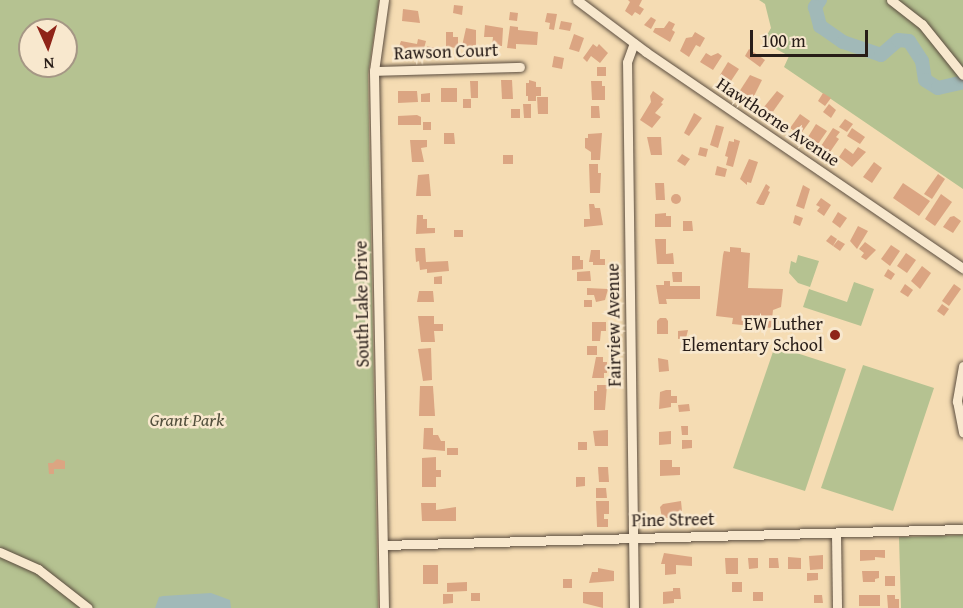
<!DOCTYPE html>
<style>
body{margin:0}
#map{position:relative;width:963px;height:608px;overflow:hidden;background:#f5dcb3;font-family:"Gentium Book Plus",serif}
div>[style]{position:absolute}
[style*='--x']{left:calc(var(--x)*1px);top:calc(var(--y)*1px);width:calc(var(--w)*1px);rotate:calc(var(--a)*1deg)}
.green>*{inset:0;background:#b5c291}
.water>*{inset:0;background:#a1b9b8}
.river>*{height:14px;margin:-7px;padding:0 7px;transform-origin:7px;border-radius:7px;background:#a1b9b8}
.building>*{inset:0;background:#dba582}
.round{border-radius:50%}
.roads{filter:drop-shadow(0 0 2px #5b4d3f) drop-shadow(0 0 2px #5b4d3f)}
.minor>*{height:9px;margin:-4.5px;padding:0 4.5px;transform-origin:4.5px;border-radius:4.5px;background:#f8e8ce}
.dots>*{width:16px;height:16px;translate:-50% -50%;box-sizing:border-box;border:3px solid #f8e8ce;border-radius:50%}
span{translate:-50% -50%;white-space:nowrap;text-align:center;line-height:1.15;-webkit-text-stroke:5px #f8e8ce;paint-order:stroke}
.street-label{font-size:18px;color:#281d18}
.poi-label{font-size:18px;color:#281d18}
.right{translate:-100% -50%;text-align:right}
.park-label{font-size:18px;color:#524f3c;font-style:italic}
.north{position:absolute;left:18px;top:18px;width:60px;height:60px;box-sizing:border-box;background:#f8e8ce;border:2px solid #a59785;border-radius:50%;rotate:177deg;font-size:16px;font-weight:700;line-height:24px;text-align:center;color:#281d18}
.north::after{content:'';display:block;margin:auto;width:21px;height:27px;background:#8f2418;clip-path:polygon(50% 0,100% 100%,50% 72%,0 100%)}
.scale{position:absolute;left:750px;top:30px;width:118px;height:27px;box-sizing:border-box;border:3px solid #281d18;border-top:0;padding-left:8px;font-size:18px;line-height:21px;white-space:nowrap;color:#281d18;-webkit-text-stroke:4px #f8e8ce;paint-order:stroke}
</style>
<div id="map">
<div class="green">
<div style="clip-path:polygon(evenodd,0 0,379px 0,368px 75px,378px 608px,0 608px,0 0,30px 30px,66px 30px,66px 66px,30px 66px,30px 30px)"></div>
<div style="clip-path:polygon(759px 0,963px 0,963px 189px,784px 67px,789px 56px,763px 42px,771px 28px,765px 4px)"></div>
<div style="clip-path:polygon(798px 255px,819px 261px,810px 287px,798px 283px,789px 273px,791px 261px,796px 263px)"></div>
<div style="clip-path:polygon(854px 282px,874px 289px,861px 326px,803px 307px,809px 289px,847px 302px)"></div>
<div style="clip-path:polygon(775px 346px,846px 369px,805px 491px,733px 468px)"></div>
<div style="clip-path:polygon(863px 365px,934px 388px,893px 511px,821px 488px)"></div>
<div style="clip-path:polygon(963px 535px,963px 608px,901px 608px,899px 537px)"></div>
</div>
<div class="water">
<div style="clip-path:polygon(211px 593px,230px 600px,231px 608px,155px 608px,159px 597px,163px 596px)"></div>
</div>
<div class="river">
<div style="--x:820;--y:0;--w:9;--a:126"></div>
<div style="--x:815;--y:7;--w:20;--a:75"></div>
<div style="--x:820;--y:26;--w:28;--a:35"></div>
<div style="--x:843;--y:42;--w:40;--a:18.9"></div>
<div style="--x:881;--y:55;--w:23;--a:-41"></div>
<div style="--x:898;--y:40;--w:11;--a:5"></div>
<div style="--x:909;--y:41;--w:24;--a:57"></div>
<div style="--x:922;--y:61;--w:19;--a:81"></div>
<div style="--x:925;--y:80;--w:15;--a:32"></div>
<div style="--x:938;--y:88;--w:26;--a:-13"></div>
</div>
<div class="building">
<div style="clip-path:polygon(628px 0,642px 0,639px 6px,644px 9px,640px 15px,635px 12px,632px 16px,625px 11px,630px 2px)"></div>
<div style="clip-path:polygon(454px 5px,463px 6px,462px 15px,453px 13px)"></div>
<div style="clip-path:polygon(403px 9px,418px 11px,420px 23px,402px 21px)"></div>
<div style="clip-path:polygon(510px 12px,518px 13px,517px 21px,509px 20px)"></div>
<div style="clip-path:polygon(547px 13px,557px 14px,554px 30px,549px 29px,550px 23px,545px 22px)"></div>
<div style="clip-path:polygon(651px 17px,656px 20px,651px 29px,644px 25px)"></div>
<div style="clip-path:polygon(561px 21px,572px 23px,570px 31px,559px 29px)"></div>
<div style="clip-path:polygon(669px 21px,675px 24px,672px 30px,675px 32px,670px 42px,653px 32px,655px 28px,664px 28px)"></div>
<div style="clip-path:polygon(485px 25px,503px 28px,502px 46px,492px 46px,493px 37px,484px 37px)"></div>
<div style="clip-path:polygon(510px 26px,518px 27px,518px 30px,538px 32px,537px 45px,516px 44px,516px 49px,507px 48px)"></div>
<div style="clip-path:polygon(466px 28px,476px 30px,476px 45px,473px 45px,472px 48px,462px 46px)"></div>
<div style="clip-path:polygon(446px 32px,453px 32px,453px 37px,458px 37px,458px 46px,455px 48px,446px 46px)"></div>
<div style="clip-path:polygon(695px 32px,705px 38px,700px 47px,696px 45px,689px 57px,680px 51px,686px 38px,692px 37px)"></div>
<div style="clip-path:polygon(574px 34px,584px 38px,579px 52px,569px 49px)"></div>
<div style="clip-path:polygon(418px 39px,426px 41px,422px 56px,397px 52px,401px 41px,417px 44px)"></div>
<div style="clip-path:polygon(593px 44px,597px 47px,599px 44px,608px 53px,600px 63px,591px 56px,587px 62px,583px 58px)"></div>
<div style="clip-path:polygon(427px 46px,435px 48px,434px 56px,425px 55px)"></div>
<div style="clip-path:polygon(749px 49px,765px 60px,760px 67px,745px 56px)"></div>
<div style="clip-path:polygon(706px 53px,711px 56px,718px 53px,722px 56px,713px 70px,700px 62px)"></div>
<div style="clip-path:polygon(554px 56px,564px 58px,562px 69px,552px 67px)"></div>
<div style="clip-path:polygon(728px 62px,739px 69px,729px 84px,720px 75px)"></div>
<div style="clip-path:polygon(597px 67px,606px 67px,606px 76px,597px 76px)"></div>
<div style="clip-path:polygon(750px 75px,762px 80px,753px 98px,739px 92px)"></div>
<div style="clip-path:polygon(501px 80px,512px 80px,513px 99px,502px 99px)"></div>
<div style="clip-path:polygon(529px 80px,536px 82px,536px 87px,541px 87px,541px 96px,536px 96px,536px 101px,528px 101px,528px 96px,526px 96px,526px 83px,529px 83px)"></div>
<div style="clip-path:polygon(470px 81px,478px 81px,478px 98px,471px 98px)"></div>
<div style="clip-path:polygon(591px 81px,602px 81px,602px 86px,605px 86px,605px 100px,592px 100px)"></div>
<div style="clip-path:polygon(441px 88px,457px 88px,457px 102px,441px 102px)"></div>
<div style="clip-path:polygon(398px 91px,417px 91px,418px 102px,398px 103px)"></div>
<div style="clip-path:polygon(653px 91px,664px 99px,661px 103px,663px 104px,655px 113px,661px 117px,652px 128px,640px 120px,651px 102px,650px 96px)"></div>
<div style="clip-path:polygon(777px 91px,784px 96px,772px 113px,764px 107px)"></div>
<div style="clip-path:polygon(430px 93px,430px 102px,421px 102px,421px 94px)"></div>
<div style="clip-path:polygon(823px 93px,831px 98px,825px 106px,818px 101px)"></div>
<div style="clip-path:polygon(537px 97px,548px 97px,548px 114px,538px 114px)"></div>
<div style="clip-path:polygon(463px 99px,471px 99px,471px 108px,463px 108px)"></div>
<div style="clip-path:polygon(523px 104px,531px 104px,531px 118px,524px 118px)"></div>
<div style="clip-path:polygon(829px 104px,836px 110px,831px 118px,823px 112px)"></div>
<div style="clip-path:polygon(591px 106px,599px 106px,600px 118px,591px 118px)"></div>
<div style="clip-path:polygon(511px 109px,520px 109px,520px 118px,511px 118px)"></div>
<div style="clip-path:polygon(694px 113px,702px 118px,689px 136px,684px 133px)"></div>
<div style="clip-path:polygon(800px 114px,810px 121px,800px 135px,790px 128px)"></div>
<div style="clip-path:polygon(417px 115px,421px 117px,421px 125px,398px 125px,398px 116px)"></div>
<div style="clip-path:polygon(845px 119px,853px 124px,847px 132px,839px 127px)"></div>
<div style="clip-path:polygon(423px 122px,431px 122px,431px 130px,423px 130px)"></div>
<div style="clip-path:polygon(816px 124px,827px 131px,818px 144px,808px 137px)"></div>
<div style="clip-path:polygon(716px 125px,724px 127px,718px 148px,710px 145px)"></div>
<div style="clip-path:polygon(833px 128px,840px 132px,836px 137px,839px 139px,830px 152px,821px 146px)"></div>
<div style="clip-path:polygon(852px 128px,865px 137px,860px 144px,847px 136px)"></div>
<div style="clip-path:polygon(444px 133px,454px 133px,455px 144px,444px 144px)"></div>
<div style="clip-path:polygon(602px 133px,600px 160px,591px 160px,591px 152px,585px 148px,585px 138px,588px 138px,588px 134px)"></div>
<div style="clip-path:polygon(647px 137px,661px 137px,662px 155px,651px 155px)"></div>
<div style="clip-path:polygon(734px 139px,740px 141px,733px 167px,726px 165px,728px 157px,725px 156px,729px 141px,734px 142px)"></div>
<div style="clip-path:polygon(410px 140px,427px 140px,427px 147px,421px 148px,424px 162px,412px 162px)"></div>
<div style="clip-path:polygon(700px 147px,708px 149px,706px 157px,698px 155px)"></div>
<div style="clip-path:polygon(858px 147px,866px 152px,852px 167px,839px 157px,845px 148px,853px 154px)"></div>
<div style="clip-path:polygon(682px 154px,690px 159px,685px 166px,677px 161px)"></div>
<div style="clip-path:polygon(503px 155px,513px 155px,513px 164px,503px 164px)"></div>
<div style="clip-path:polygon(749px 159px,758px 162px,751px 183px,747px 182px,747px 185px,740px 179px)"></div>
<div style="clip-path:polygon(874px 162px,882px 168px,872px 183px,863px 177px)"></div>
<div style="clip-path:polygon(589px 164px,598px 164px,598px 173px,601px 173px,600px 193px,590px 193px)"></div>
<div style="clip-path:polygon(717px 166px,727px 169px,725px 177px,715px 175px)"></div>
<div style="clip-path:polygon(429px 174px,431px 196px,416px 196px,418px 175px)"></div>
<div style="clip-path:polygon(938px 174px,945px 179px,932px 199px,924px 194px)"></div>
<div style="clip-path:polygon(655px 183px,664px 183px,665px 200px,656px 200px)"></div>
<div style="clip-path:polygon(903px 183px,930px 201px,919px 216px,893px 198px)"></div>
<div style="clip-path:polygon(766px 184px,770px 187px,768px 191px,770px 192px,764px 205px,760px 205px,756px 203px)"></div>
<div style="clip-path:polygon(803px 185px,810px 189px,804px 209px,796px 206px)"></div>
<div class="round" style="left:671px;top:194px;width:10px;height:10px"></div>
<div style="clip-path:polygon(941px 194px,952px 202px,935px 226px,925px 219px)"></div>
<div style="clip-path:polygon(821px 198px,831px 205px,824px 216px,817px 211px,820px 207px,816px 205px)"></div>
<div style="clip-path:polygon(589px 204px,594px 204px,595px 208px,600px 208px,603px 225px,584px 227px,584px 219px,590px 219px)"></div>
<div style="clip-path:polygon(838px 212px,847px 218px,840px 228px,832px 222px)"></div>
<div style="clip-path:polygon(666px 213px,666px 216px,671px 216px,671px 227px,655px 227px,655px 214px)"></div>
<div style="clip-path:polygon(417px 215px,423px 215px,423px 219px,427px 219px,427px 228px,435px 228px,435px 233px,416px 234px)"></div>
<div style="clip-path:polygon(795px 215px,803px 218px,800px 226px,793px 223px)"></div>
<div style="clip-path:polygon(954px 216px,961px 221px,953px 233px,943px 227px,950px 217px)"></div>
<div style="clip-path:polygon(683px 221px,692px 221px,693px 231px,683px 231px)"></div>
<div style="clip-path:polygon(858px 226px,868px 231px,857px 249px,850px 241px)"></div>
<div style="clip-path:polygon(454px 230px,463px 230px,463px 237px,454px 237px)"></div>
<div style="clip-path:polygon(831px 235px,837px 239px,833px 246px,826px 241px)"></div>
<div style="clip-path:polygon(655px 239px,666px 239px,666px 254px,673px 253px,674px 264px,657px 264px)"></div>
<div style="clip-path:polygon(838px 240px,845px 244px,840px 251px,833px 246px)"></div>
<div style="clip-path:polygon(865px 242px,876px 250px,866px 260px,861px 257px,864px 253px,859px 249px)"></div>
<div style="clip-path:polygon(891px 245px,900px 251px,890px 266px,881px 259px)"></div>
<div style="clip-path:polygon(730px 247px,741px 248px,741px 252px,750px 253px,748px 288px,783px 289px,781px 307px,773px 310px,771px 328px,732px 324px,733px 318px,716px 316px,723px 255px,724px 251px,730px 252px)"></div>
<div style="clip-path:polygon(415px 248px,425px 248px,426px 262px,448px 261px,449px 271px,427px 273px,427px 269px,420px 270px,419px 261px,416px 262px)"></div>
<div style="clip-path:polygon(591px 250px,600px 250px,600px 259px,605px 259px,605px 265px,593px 265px,593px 262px,589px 262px)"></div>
<div style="clip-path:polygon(906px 253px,916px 260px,907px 273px,897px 266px)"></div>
<div style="clip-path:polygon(572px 256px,580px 256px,580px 260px,583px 260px,583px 269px,572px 270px)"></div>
<div style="clip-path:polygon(922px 266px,931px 273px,920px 289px,911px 281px)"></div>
<div style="clip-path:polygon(888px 269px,895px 274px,891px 280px,884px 276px)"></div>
<div style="clip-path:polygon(590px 271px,591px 281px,577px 281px,577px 272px)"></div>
<div style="clip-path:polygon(672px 272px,682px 272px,682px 282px,673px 282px)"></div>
<div style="clip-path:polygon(442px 276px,442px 284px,434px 284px,434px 277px)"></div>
<div style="clip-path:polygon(664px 281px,670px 281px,670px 286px,700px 286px,700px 299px,666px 299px,667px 304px,659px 304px,656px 285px,664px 285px)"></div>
<div style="clip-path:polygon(905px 284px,913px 290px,908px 297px,900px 292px)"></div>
<div style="clip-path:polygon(954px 284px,961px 289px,949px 306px,942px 301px)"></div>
<div style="clip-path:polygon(587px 288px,608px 289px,605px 300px,596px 302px,594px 295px,587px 295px)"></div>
<div style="clip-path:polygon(419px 291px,433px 291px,434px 302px,417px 302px)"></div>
<div style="clip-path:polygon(584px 300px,592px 300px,592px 307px,584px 307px)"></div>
<div style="clip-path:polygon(942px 304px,949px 309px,944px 316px,937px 311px)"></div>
<div style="clip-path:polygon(418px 316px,434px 316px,434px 324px,443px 324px,443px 331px,434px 331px,435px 342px,421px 342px)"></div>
<div style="clip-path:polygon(660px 318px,666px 318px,668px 321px,668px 334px,657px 334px,657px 321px)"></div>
<div style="clip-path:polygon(592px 322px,606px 322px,606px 331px,601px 331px,600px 341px,592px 341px)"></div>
<div style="clip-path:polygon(688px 330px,686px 338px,678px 339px,678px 331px)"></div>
<div style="clip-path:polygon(587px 346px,597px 346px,597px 355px,587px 355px)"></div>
<div style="clip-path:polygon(431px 348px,432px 380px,423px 381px,418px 349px)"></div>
<div style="clip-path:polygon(596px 357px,603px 357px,603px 362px,607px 362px,607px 373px,604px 373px,604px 378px,592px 378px)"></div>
<div style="clip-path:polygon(658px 358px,668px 360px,669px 371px,659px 372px)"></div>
<div style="clip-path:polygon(597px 385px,607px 385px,605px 410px,594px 410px,594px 391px,597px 391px)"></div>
<div style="clip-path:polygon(420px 386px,433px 386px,435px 416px,419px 416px)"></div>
<div style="clip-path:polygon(666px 390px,671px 390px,671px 396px,677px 396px,677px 403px,671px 403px,671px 407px,659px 409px,660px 392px)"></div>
<div style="clip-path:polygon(689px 404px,690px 411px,679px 412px,678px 405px)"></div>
<div style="clip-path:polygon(681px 426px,688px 426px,688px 435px,682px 435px)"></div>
<div style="clip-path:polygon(424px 428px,433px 428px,433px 435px,438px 435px,441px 441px,445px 441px,445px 451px,423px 449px)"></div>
<div style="clip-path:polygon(608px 430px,608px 446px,595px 446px,593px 431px)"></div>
<div style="clip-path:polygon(671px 431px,671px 444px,659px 445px,659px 432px)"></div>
<div style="clip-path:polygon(682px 440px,692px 440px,692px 448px,682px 449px)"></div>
<div style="clip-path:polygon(578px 442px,587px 442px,587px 450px,578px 450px)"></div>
<div style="clip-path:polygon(447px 448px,458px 448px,458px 455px,447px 455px)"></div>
<div style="clip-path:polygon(436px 457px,436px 470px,441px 470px,441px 477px,436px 477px,436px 487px,422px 487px,422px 458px)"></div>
<div style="clip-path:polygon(57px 459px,65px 461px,65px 469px,54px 469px,54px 474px,49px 474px,48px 463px,53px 463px)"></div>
<div style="clip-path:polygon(660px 460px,672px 460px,672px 467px,680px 467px,680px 475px,660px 476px)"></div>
<div style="clip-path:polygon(598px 467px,608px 467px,609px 482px,599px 482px)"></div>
<div style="clip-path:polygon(576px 477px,585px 477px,585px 486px,576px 487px)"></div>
<div style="clip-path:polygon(596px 488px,606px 488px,607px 498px,596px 498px)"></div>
<div style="clip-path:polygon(596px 501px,609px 501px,609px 514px,604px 514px,604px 519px,608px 519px,608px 527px,597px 527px)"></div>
<div style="clip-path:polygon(681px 501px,682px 511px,674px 512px,675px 518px,662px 518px,660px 507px,663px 504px)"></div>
<div style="clip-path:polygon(421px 503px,436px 503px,436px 510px,456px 507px,456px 521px,422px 521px)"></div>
<div style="clip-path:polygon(860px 550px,885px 550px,885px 558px,875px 557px,875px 560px,860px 561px)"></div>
<div style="clip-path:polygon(664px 553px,692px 557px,692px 566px,676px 565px,676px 574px,665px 575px,665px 564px,661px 564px)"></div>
<div style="clip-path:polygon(823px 555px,823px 569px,810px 570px,809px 556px)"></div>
<div style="clip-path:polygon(788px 557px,801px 558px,801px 569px,788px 569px)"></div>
<div style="clip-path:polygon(725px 558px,738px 558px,738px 574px,726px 574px)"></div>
<div style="clip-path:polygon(748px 558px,758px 558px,758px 568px,749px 569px)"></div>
<div style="clip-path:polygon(769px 558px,778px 558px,779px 568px,769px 568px)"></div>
<div style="clip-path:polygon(423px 565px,438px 565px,438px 584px,423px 584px)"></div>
<div style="clip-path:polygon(598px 568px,614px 571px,614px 581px,589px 583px,592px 572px,598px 572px)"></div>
<div style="clip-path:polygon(862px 571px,879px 571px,879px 578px,875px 579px,875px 582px,863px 582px)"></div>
<div style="clip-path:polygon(807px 573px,818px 573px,818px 580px,807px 581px)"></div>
<div style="clip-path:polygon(885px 576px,895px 576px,895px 586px,885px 586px)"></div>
<div style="clip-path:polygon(563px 579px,572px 579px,572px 588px,563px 588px)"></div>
<div style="clip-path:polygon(467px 582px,467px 591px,447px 592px,447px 583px)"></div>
<div style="clip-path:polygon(732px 582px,742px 582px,742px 592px,732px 592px)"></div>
<div style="clip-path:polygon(673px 588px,680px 588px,681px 599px,674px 599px,674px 603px,663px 604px,663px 592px,673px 591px)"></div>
<div style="clip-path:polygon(583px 592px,603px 592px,603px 608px,583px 603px)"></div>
<div style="clip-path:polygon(753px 592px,763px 592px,763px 601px,753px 601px)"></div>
<div style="clip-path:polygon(471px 593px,480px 593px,480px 601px,471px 601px)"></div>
<div style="clip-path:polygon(443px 594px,453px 594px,453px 603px,443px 604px)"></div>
<div style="clip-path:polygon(814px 595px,822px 595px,823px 603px,814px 603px)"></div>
<div style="clip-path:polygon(859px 595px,880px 595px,880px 606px,859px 606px)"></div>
<div style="clip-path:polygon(887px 595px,895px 595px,895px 599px,899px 599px,899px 608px,888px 608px)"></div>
</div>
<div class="roads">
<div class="minor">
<div style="--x:577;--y:0;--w:86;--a:37"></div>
<div style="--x:646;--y:52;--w:384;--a:34.3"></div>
<div style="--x:891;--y:0;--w:39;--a:38"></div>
<div style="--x:922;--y:24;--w:65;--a:51.2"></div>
<div style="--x:374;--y:71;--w:146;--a:-1.6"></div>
<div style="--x:963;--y:366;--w:36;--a:100"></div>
<div style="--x:957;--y:401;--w:32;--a:79"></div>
<div style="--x:836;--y:534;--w:74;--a:89.2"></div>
<div style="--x:383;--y:545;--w:580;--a:-1.58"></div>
<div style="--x:0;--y:552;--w:42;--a:24.1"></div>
<div style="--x:38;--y:569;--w:63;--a:38"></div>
<div style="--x:384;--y:608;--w:537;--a:-91.07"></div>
<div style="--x:374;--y:71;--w:72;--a:-82"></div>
<div style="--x:634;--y:608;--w:546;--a:-90.73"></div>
<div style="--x:627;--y:62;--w:20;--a:-70"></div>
</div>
</div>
<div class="dots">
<div style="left:835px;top:335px;background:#8f2418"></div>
</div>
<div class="street-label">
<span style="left:446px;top:52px;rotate:-2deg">Rawson Court</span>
<span style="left:778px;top:122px;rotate:34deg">Hawthorne Avenue</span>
<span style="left:362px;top:304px;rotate:-91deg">South Lake Drive</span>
<span style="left:614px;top:325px;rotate:-91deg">Fairview Avenue</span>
<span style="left:673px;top:520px;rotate:-1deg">Pine Street</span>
</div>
<div class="poi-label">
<span class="right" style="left:823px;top:335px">EW Luther<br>Elementary School</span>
</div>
<div class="park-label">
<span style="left:187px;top:420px">Grant Park</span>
</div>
<div class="north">N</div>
<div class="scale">100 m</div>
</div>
